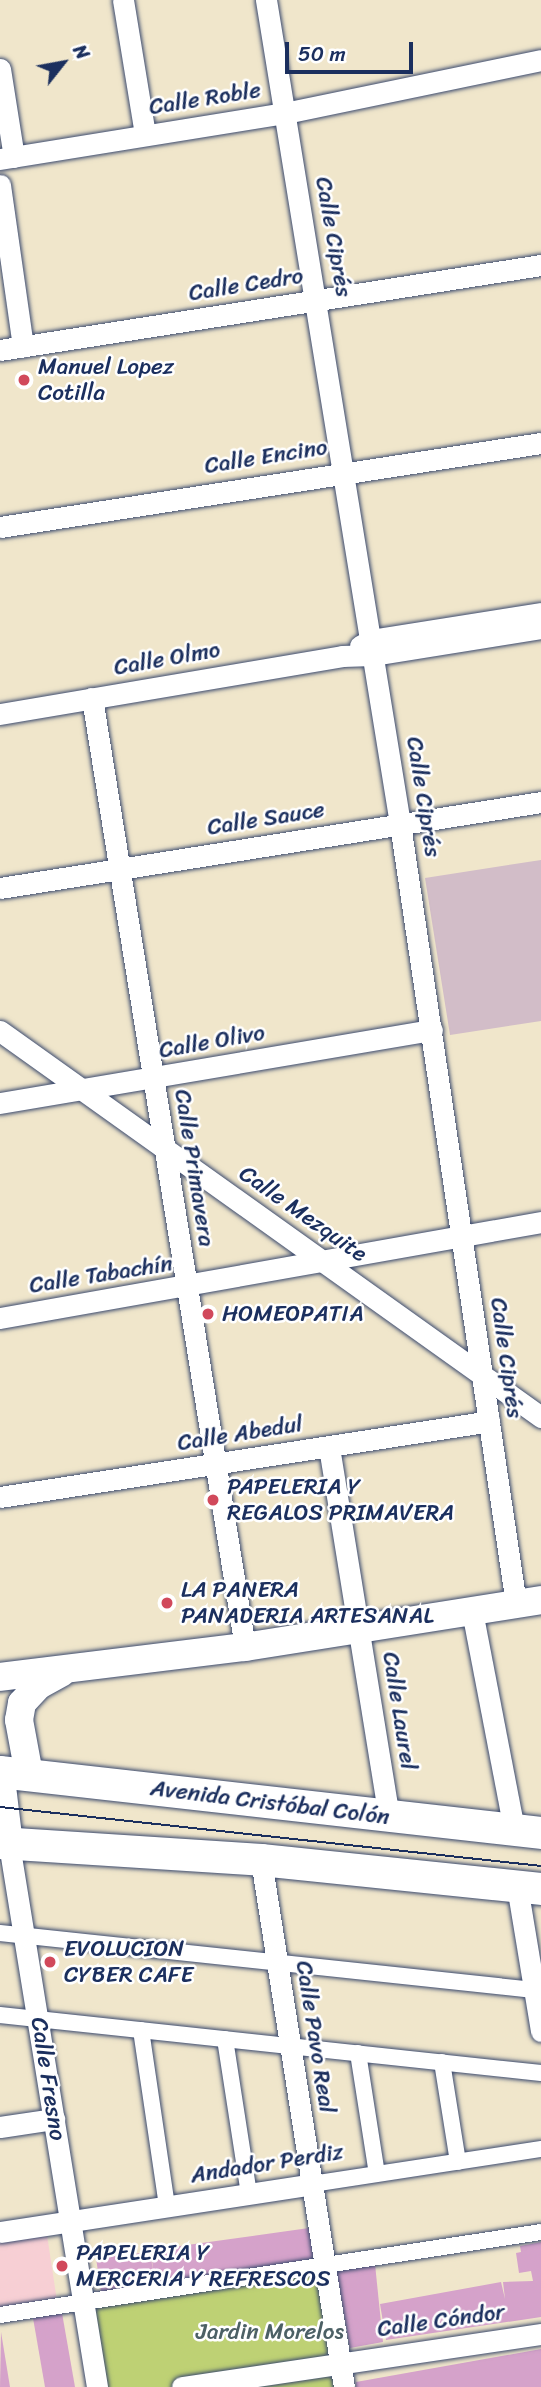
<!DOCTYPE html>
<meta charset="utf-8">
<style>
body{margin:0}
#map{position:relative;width:541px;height:2387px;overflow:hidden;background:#f0e6cb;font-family:Sriracha,sans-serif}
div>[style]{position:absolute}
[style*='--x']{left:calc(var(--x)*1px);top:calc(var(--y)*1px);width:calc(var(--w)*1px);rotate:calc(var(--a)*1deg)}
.built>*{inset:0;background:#f7cfd4}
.industrial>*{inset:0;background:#d2bdc8}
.green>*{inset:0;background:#bed174}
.building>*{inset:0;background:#d5a2ca}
.roads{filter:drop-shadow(0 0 2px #3b4a6e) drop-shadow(0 0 2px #3b4a6e)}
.pedestrian>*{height:16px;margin:-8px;padding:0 8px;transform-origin:8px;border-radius:8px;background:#fff}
.minor>*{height:21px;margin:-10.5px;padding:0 10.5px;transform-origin:10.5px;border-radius:10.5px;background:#fff}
.secondary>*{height:28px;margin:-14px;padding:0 14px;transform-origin:14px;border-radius:14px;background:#fff}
.primary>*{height:32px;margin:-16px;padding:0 16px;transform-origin:16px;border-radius:16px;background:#fff}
.tram>*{height:2px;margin:-1px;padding:0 1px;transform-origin:1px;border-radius:1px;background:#1b2f5e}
.dots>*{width:19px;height:19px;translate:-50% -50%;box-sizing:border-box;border:4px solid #fff;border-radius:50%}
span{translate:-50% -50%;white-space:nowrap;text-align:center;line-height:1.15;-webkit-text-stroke:5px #fff;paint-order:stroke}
.street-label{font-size:23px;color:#1b2f5e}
.poi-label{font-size:23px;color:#1b2f5e}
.left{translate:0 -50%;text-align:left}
.park-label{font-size:23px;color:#4c6065}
.north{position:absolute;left:28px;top:28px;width:70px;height:70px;-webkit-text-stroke:5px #fff;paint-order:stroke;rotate:59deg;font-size:19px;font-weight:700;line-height:28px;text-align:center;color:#1b2f5e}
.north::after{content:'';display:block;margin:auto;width:24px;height:32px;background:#1b2f5e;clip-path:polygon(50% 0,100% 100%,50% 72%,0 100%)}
.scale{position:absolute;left:285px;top:42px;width:128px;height:32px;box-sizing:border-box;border:4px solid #1b2f5e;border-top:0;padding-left:9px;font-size:21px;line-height:24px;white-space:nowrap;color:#1b2f5e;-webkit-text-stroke:5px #fff;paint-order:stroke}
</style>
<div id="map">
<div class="built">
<div style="clip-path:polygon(46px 2228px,57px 2301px,0 2310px,0 2235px)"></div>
</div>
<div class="industrial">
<div style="clip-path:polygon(541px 860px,541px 1021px,450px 1035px,425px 878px)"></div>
</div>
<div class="green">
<div style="clip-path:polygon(319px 2270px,336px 2387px,103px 2387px,90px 2306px)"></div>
</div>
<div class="building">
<div style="clip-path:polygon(309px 2228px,314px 2261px,101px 2292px,96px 2258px,150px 2252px,153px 2270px,151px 2250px)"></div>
<div style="clip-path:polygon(541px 2242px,541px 2317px,386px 2340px,380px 2304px,501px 2282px,505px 2299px,503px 2282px,533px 2281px,531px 2271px,519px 2273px,516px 2253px,521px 2252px,520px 2246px)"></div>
<div style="clip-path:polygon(375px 2264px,383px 2342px,350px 2348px,336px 2270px)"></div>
<div style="clip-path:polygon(62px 2313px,75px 2387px,45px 2387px,33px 2318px)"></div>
<div style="clip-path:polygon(1px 2332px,10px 2387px,0 2387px)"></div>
<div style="clip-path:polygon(541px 2349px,541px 2387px,356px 2387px,356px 2382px)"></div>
</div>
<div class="roads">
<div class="pedestrian">
<div style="--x:0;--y:1933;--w:537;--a:6.09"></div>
<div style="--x:0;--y:2015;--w:544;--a:6.12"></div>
<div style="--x:141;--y:2030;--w:178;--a:81.6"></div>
<div style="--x:225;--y:2039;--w:157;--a:81.2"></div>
<div style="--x:358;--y:2053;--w:122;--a:81.1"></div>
<div style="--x:442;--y:2062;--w:101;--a:80.9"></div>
<div style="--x:312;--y:2184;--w:232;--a:-8.7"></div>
<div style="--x:0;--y:2315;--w:547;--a:-8.72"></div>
</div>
<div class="minor">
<div style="--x:123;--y:0;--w:136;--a:80.7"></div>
<div style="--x:266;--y:0;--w:835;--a:80.76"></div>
<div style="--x:400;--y:824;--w:789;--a:81.54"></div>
<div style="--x:0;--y:69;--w:89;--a:81"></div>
<div style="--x:0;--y:159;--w:289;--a:-9.2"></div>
<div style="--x:285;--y:113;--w:261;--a:-11.7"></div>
<div style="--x:0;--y:185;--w:163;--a:81.9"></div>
<div style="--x:0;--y:350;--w:548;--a:-8.93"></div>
<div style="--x:0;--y:527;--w:547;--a:-8.83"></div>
<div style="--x:360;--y:646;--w:13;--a:-29"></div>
<div style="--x:371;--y:640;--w:172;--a:-9"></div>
<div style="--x:92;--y:698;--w:961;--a:80.84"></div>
<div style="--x:0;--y:714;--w:347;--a:-9.6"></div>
<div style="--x:342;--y:656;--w:31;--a:-2"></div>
<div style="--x:373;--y:655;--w:170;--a:-9.1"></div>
<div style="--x:0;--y:888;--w:548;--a:-9.03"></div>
<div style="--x:0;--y:1031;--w:665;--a:35.51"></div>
<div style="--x:0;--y:1103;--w:438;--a:-9.6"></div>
<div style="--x:0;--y:1318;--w:549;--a:-10.06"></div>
<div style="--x:329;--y:1447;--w:375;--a:80.8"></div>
<div style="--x:0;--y:1497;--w:495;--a:-8.8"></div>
<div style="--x:472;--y:1611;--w:223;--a:79.1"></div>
<div style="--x:9;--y:1844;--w:550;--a:80.79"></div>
<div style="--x:261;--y:1860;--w:533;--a:81.05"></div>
<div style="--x:517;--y:1886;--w:147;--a:80.6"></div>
<div style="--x:0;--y:2127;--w:55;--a:-8.4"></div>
<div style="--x:0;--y:2232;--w:316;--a:-8.7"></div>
<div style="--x:182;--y:2387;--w:363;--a:-8.4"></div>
</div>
<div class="secondary">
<div style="--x:0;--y:1677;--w:247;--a:-7"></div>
<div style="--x:245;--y:1647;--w:300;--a:-9"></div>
<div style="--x:0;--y:1770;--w:75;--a:83.1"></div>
<div style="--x:29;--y:1774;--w:55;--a:-100.5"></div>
<div style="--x:19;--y:1720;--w:17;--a:-80"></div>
<div style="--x:22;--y:1703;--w:25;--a:-47"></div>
<div style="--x:39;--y:1685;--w:26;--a:-29"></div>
</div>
<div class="primary">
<div style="--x:0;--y:1772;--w:544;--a:6.43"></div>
<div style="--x:0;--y:1843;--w:262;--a:3.7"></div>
<div style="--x:261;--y:1860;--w:281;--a:5.9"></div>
</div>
</div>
<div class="tram">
<div style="--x:0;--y:1807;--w:544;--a:6.22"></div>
</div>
<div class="dots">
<div style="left:24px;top:380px;background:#d1495b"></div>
<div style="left:208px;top:1314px;background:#d1495b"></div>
<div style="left:213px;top:1500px;background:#d1495b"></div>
<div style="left:167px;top:1603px;background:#d1495b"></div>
<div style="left:50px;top:1962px;background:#d1495b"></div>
<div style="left:62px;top:2266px;background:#d1495b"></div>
</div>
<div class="street-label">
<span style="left:205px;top:99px;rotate:-9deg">Calle Roble</span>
<span style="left:333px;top:237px;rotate:80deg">Calle Ciprés</span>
<span style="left:246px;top:285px;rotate:-9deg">Calle Cedro</span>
<span style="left:266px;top:457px;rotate:-9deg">Calle Encino</span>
<span style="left:167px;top:659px;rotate:-10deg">Calle Olmo</span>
<span style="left:423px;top:797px;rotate:81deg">Calle Ciprés</span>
<span style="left:266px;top:819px;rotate:-9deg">Calle Sauce</span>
<span style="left:212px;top:1042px;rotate:-10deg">Calle Olivo</span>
<span style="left:194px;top:1168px;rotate:81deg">Calle Primavera</span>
<span style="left:303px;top:1214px;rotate:35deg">Calle Mezquite</span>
<span style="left:101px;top:1275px;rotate:-9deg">Calle Tabachín</span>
<span style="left:506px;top:1358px;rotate:82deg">Calle Ciprés</span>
<span style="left:240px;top:1434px;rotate:-9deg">Calle Abedul</span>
<span style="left:399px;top:1711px;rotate:81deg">Calle Laurel</span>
<span style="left:270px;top:1803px;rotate:7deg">Avenida Cristóbal Colón</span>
<span style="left:315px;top:2037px;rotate:81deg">Calle Pavo Real</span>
<span style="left:48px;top:2079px;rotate:81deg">Calle Fresno</span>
<span style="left:267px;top:2164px;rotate:-9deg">Andador Perdiz</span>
<span style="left:441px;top:2321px;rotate:-8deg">Calle Cóndor</span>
</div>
<div class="poi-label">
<span class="left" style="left:38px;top:380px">Manuel Lopez<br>Cotilla</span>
<span class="left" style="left:222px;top:1314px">HOMEOPATIA</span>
<span class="left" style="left:227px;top:1500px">PAPELERIA Y<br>REGALOS PRIMAVERA</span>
<span class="left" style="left:181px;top:1603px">LA PANERA<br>PANADERIA ARTESANAL</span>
<span class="left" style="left:64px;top:1962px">EVOLUCION<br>CYBER CAFE</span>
<span class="left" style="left:76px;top:2266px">PAPELERIA Y<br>MERCERIA Y REFRESCOS</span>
</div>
<div class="park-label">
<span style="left:270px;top:2332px">Jardin Morelos</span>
</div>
<div class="north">N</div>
<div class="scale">50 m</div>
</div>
